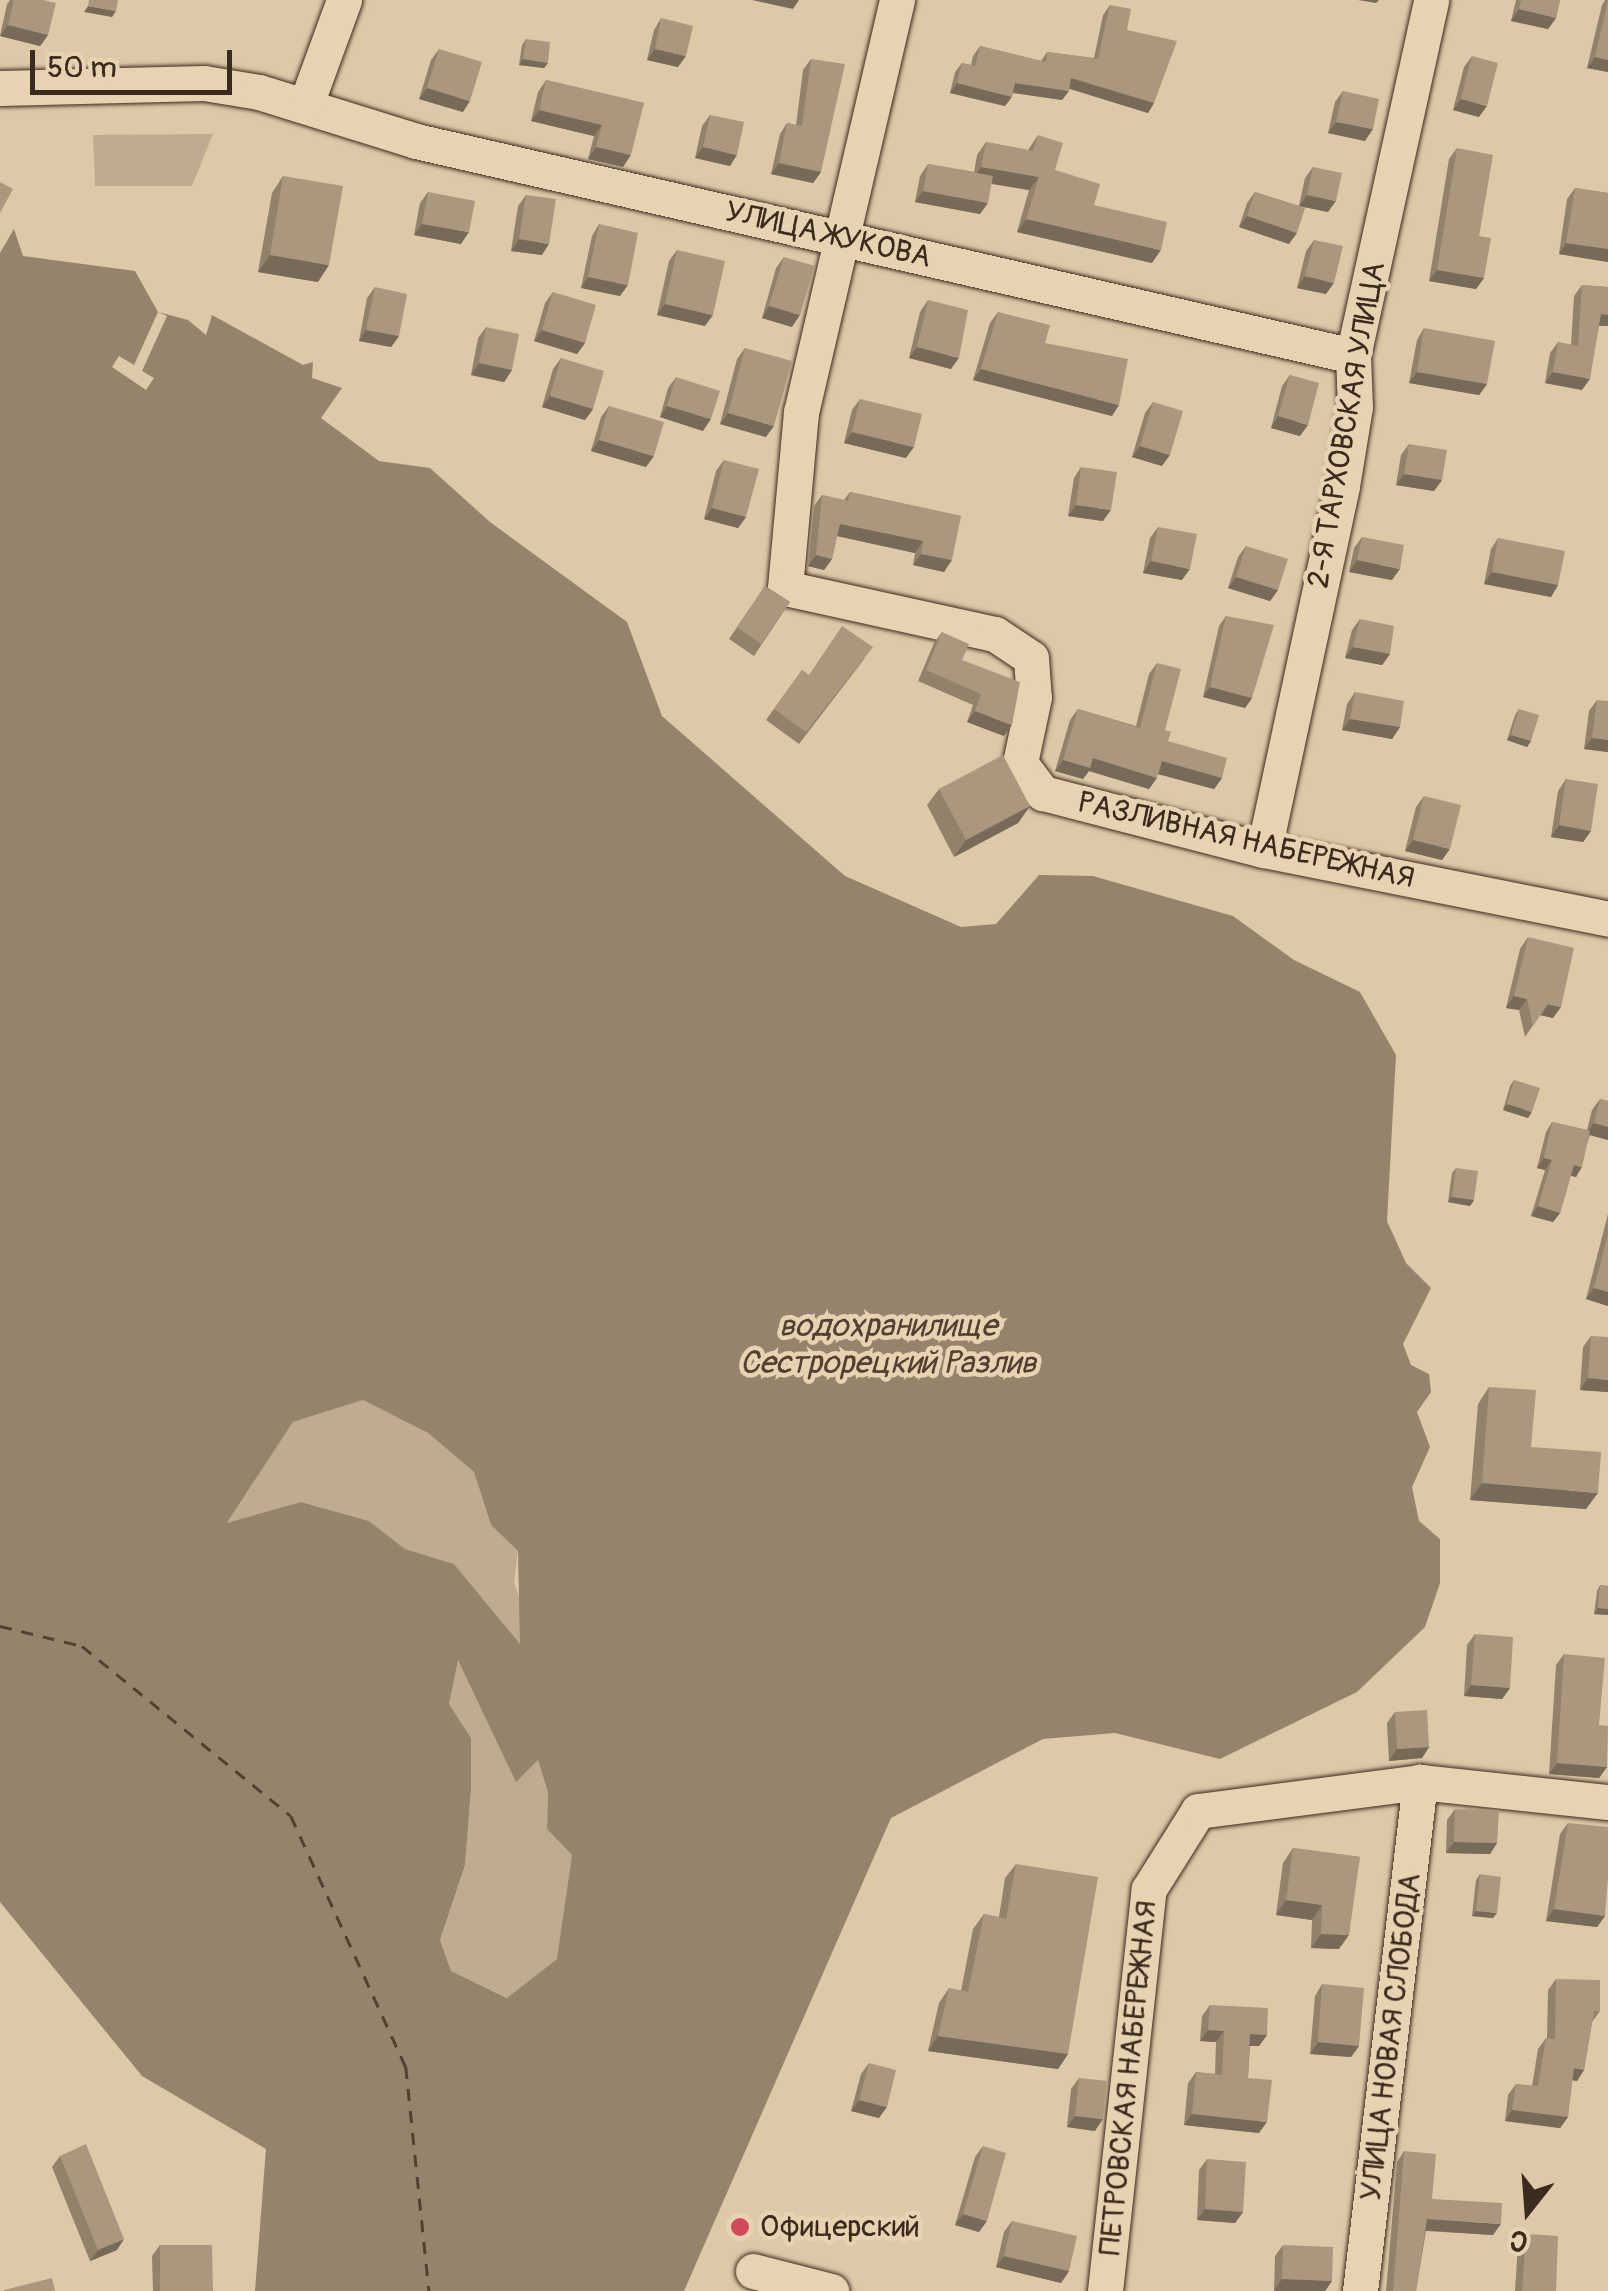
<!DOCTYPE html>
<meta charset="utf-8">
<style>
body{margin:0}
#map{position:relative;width:1608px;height:2291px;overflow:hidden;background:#ddc9a8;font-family:Pangolin,sans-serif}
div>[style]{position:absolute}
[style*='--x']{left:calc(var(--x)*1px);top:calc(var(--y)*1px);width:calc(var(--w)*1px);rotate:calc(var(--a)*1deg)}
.green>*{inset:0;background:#bfab8f}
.water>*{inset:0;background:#96836c}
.pier>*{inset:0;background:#ddc9a8}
.ferry>*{height:2.5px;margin-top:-1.25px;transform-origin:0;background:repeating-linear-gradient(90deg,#524032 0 12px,transparent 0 22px)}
.roads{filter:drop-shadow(0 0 2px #3b2a1e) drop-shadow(0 0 2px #3b2a1e)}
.minor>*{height:35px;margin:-17.5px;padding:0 17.5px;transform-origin:17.5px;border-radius:17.5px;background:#e7d3b1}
.wall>*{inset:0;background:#92826c}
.shaded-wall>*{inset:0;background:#776a58}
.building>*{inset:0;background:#aa977e}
.dots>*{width:28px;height:28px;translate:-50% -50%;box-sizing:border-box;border:5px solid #e7d3b1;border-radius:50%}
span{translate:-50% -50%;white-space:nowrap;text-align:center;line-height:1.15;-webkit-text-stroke:9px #e7d3b1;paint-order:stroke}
.street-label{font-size:30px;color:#3b2a1e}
.poi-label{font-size:30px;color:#3b2a1e}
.left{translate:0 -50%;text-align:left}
.water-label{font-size:32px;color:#524032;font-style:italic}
.north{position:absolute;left:1478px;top:2161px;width:100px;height:100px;-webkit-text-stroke:8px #e7d3b1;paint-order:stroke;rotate:197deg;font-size:28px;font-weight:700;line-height:40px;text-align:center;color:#3b2a1e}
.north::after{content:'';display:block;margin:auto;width:35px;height:45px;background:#3b2a1e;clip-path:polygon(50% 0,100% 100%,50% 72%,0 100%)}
.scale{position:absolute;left:30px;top:50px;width:202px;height:45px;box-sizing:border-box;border:5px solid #3b2a1e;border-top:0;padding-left:12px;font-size:30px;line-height:35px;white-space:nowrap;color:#3b2a1e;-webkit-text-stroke:8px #e7d3b1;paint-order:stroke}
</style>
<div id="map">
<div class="green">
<div style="clip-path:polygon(213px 134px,192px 186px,95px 186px,93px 135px)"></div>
<div style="clip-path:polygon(363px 1400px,428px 1433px,474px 1472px,491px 1525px,518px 1551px,514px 1582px,524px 1613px,520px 1645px,454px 1564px,405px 1549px,369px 1521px,301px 1502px,226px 1525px,293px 1422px)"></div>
<div style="clip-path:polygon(458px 1658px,516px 1781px,538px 1759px,548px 1792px,547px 1829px,572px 1855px,558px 1959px,508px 1998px,451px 1971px,440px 1940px,465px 1865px,471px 1789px,471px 1738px,449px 1704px)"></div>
</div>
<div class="water">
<div style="clip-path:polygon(evenodd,14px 229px,23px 256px,135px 271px,158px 312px,188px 320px,206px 335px,212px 315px,303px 365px,313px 362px,312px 378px,342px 388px,321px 418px,379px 461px,430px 468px,490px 522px,627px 622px,662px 716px,845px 876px,961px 927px,996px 924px,1039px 875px,1093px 876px,1233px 916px,1294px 960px,1360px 992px,1396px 1055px,1387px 1221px,1406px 1263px,1431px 1288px,1403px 1344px,1411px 1365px,1429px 1374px,1431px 1392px,1417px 1412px,1430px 1447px,1412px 1487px,1419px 1521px,1440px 1539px,1440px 1583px,1425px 1627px,1357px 1692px,1220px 1759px,1115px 1733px,1043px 1739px,891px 1818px,684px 2291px,255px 2291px,266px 2149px,142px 2076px,0 1902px,0 253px,14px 229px,363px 1400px,428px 1433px,474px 1472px,491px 1525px,518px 1551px,520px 1644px,454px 1564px,405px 1549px,369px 1521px,301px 1502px,227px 1523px,293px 1422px,363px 1400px,14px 229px,458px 1660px,516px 1782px,538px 1760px,548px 1792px,547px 1829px,572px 1855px,557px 1959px,507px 1998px,451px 1971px,440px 1940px,465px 1865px,471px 1789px,471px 1738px,449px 1704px,458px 1660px)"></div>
</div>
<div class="pier">
<div style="clip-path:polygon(158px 312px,167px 316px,142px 371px,154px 378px,146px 390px,112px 367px,119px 356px,134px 365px)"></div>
</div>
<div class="ferry">
<div style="--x:0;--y:1626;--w:84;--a:13.7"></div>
<div style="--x:82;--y:1646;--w:269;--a:39.1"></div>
<div style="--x:291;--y:1816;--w:276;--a:65.4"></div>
<div style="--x:406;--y:2067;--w:225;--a:84.1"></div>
</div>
<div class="roads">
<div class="minor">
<div style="--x:897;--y:0;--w:423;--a:103.1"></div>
<div style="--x:801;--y:412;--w:177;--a:95.2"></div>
<div style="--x:785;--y:588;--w:215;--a:12.4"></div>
<div style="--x:995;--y:634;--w:43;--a:33.7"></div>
<div style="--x:1031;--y:658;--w:39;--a:86"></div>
<div style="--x:1034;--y:697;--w:67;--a:102"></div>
<div style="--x:1020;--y:763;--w:38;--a:53"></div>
<div style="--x:1043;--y:793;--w:228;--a:14.5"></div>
<div style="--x:1264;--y:850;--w:351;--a:11.3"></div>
<div style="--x:0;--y:88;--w:204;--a:-1.4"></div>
<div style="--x:204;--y:83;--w:56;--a:9.3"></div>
<div style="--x:259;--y:92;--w:164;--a:17.3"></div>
<div style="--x:416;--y:141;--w:961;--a:12.92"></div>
<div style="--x:306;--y:104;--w:111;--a:-69.9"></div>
<div style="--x:1264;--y:850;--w:372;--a:-77.9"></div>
<div style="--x:1342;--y:486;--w:80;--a:-80.7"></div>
<div style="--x:1355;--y:407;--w:51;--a:-92.2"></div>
<div style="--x:1353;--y:356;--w:364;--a:-77.6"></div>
<div style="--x:753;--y:2271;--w:81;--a:14.4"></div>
<div style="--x:1105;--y:2291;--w:404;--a:-83.8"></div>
<div style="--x:1149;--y:1889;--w:92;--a:-57.9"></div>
<div style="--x:1198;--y:1811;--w:224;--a:-7.4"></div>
<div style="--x:1420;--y:1782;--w:189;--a:6.1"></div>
<div style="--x:1360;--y:2291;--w:513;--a:-83.28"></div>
</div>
</div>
<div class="wall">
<div style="clip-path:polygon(10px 0,43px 0,48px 35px,40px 46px,0 36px,7px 4px)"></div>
<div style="clip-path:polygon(1516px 0,1560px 0,1556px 18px,1548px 29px,1511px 21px)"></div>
<div style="clip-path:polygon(1605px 0,1608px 0,1608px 72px,1587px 68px,1602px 5px)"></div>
<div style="clip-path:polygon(1110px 5px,1127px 30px,1154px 103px,1148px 113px,1070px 89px,1062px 100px,1013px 93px,1005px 106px,950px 93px,955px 72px,962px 63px,971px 65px,973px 56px,980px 46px,1041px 61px,1047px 52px,1094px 58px,1103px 15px)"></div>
<div style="clip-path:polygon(661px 18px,678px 67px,647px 60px,654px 30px)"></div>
<div style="clip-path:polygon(526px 39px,548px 63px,544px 68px,519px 65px,522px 45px)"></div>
<div style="clip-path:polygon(439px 49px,463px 112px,419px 99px,431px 60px)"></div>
<div style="clip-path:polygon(1472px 56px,1479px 117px,1453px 110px,1464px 67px)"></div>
<div style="clip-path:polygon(811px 59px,821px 172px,813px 183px,771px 174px,780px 134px,787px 123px,796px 125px,803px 70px)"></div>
<div style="clip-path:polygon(546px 80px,644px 103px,623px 167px,588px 159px,594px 136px,531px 121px,538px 92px)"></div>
<div style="clip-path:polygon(1343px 91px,1365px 141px,1328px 133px,1335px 102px)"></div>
<div style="clip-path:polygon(710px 115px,730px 166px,695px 158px,702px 126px)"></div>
<div style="clip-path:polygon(1038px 135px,1055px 170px,1094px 205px,1152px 263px,1017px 232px,1029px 190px,991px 184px,980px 214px,915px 202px,920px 176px,928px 164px,974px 172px,977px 155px,986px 142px,1028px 150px)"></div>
<div style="clip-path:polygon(1457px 148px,1479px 236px,1484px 278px,1476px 289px,1429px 281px,1449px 159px)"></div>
<div style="clip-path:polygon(1313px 167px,1328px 212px,1299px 206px,1289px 244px,1239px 227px,1247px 203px,1255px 192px,1299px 206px,1305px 178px)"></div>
<div style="clip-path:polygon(283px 176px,318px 282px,258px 272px,272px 193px)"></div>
<div style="clip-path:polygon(1575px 188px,1608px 193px,1608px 262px,1559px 254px,1567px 199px)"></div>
<div style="clip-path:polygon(428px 192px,461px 244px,414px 235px,420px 203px)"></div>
<div style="clip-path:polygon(526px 195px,542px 255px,511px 251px,518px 206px)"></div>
<div style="clip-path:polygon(599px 224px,620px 296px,581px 288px,592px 236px)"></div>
<div style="clip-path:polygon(1314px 240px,1326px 294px,1297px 288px,1306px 251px)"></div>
<div style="clip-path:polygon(677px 250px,705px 326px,657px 315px,669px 261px)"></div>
<div style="clip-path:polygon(784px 257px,792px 327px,762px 318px,776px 268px)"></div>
<div style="clip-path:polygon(1582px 285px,1608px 287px,1608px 326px,1599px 326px,1582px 390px,1545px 383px,1550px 353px,1558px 342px,1571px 345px,1574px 296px)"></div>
<div style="clip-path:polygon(375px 287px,399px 336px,391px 347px,359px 341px,367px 298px)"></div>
<div style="clip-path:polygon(553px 292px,585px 343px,577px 354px,534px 341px,545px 303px)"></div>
<div style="clip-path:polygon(928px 300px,951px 369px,909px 358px,920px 312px)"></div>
<div style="clip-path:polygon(998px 312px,1045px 343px,1112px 416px,973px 380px,990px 323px)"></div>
<div style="clip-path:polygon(486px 327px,512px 370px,504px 382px,471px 375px,478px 338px)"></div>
<div style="clip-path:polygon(1424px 328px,1487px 384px,1479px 395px,1409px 383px,1417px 340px)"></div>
<div style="clip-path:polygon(745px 348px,766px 437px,720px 424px,737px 359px)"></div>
<div style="clip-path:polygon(561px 358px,593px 409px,585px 420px,542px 407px,553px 369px)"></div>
<div style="clip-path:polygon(1290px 375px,1300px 436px,1271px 428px,1282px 386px)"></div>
<div style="clip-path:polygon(676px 377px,703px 431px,660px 417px,668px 388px)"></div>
<div style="clip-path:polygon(860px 399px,906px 458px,844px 443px,852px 410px)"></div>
<div style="clip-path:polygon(1153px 402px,1162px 466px,1132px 457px,1145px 413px)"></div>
<div style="clip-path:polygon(609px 406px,646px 467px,591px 451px,601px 417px)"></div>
<div style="clip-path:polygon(1409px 444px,1442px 480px,1434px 491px,1396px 485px,1401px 455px)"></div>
<div style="clip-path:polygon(724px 460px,746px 517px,738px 528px,704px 519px,716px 471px)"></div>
<div style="clip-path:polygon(1081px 467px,1103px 521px,1068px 516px,1074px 478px)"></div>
<div style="clip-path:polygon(850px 492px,961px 516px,944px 572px,913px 565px,915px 553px,837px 536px,832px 559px,824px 570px,808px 566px,814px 506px,822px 495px,844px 500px)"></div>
<div style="clip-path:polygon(1158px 527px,1182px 580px,1143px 573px,1150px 538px)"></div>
<div style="clip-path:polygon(1362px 537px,1392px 580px,1349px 572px,1354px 548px)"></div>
<div style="clip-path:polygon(1498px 538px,1558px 585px,1551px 597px,1484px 584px,1491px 549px)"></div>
<div style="clip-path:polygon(1246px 546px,1278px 590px,1270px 601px,1228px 588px,1238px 557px)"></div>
<div style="clip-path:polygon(765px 586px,790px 602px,754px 656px,729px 639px)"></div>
<div style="clip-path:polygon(1226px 616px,1252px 698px,1245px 708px,1203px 697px,1219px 626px)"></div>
<div style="clip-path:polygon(1360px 619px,1390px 654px,1382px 665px,1345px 658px,1352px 630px)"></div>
<div style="clip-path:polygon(942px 632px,962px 660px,1004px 736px,967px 722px,973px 705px,918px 681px,934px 643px)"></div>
<div style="clip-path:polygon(865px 658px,799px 744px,766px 720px,802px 670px,808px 675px)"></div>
<div style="clip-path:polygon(1157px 663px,1165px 730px,1168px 741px,1222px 778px,1214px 789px,1158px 774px,1149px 789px,1089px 771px,1083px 779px,1055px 771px,1070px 720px,1078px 709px,1136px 726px,1149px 674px)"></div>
<div style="clip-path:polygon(1355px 692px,1400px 727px,1392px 739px,1342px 730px,1347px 704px)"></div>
<div style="clip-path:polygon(1597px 700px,1608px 752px,1584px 749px,1589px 711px)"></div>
<div style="clip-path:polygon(1519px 709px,1531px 741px,1527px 747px,1507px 740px,1515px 715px)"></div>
<div style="clip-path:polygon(1566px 779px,1591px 831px,1583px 842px,1551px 837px,1558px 791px)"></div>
<div style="clip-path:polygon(939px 789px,1030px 806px,1018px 823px,954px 857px,927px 805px)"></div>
<div style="clip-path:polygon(1424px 796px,1442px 860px,1405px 851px,1416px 807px)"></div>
<div style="clip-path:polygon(1528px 937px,1553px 1018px,1540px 1015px,1525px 1037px,1519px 1010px,1506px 1008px,1520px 949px)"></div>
<div style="clip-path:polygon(1514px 1080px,1528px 1118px,1503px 1110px,1510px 1086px)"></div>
<div style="clip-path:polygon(1600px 1099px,1608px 1101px,1608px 1140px,1590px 1135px,1576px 1177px,1571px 1175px,1560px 1213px,1553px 1222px,1531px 1216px,1545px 1170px,1537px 1168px,1546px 1132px,1552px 1122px,1587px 1130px,1592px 1110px)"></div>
<div style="clip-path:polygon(1456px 1168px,1474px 1200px,1470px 1206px,1448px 1202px,1452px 1173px)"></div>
<div style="clip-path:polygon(1608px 1214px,1608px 1306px,1586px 1299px)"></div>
<div style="clip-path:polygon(1591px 1336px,1608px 1392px,1580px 1390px,1583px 1347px)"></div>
<div style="clip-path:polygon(1489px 1387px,1531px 1447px,1586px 1509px,1470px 1500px,1478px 1404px)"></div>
<div style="clip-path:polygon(1600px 1585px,1608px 1586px,1608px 1615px,1594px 1614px,1597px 1591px)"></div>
<div style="clip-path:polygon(1475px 1634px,1510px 1688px,1502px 1699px,1464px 1696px,1467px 1645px)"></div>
<div style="clip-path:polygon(1564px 1654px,1599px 1725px,1607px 1767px,1599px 1778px,1549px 1774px,1556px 1665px)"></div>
<div style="clip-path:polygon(1395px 1712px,1429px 1747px,1422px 1758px,1389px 1761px,1387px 1723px)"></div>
<div style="clip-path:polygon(1455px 1809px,1497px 1843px,1490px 1854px,1446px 1853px,1447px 1820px)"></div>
<div style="clip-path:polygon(1568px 1823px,1605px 1916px,1597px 1927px,1546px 1921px,1560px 1834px)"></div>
<div style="clip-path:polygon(1293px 1848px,1360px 1857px,1339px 1949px,1311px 1948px,1312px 1920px,1276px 1915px,1283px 1863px)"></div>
<div style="clip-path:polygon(1016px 1864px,1068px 2054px,1058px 2069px,928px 2051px,939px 2003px,949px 1988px,961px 1991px,973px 1929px,984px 1914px,999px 1917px,1005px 1878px)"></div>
<div style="clip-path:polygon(1480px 1874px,1493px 1918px,1472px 1916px,1476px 1880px)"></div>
<div style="clip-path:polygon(1556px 1979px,1600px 2011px,1592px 2022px,1584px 2070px,1577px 2081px,1572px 2080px,1568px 2117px,1560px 2128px,1505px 2121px,1508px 2095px,1516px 2084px,1532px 2086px,1538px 2049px,1546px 2038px,1547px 2038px,1548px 1990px)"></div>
<div style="clip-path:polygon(1322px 1984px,1359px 2046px,1351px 2057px,1310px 2054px,1315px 1996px)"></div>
<div style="clip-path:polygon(1210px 2005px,1267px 2035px,1259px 2046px,1250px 2046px,1248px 2078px,1259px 2133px,1184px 2125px,1188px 2083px,1196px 2072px,1215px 2074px,1216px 2042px,1200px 2041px,1202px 2016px)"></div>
<div style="clip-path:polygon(869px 2063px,879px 2118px,851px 2111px,861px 2074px)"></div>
<div style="clip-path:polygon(1079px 2078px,1095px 2131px,1067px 2127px,1071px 2089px)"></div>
<div style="clip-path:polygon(983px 2146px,979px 2232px,955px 2225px,975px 2157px)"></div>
<div style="clip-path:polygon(1404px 2151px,1432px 2199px,1493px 2235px,1426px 2231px,1416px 2291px,1386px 2291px,1397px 2162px)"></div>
<div style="clip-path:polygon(60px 2156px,117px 2250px,90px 2261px,52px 2167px)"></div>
<div style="clip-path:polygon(1207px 2159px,1243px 2212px,1235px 2223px,1197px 2220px,1199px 2170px)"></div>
<div style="clip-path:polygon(1012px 2221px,1069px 2271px,1061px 2283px,996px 2267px,1004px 2232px)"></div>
<div style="clip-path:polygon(1526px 2234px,1556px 2291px,1515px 2291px,1518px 2245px)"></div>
<div style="clip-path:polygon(160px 2245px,213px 2291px,153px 2291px,152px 2256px)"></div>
<div style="clip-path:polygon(1283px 2245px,1332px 2281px,1325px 2291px,1274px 2291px,1275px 2256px)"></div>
</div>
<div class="shaded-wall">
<div style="clip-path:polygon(752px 0,799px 0,793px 9px)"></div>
<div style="clip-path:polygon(1358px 0,1379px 0,1376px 3px)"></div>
<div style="clip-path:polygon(88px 6px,116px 11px,112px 17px,84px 12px)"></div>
<div style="clip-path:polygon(1519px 9px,1556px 18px,1548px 29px,1511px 21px)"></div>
<div style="clip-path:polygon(8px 25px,48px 35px,40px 46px,0 36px)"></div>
<div style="clip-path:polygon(655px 49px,686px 56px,678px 67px,647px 60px)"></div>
<div style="clip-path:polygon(1595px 57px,1608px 60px,1608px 72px,1587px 68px)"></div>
<div style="clip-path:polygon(523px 59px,548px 63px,544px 68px,519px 65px)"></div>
<div style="clip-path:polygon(1071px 78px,1154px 103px,1148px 113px,1064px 87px)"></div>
<div style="clip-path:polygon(957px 83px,1012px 97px,1005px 106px,950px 93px)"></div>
<div style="clip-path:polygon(1015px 83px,1069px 91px,1062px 100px,1008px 92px)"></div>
<div style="clip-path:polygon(427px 88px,470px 101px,463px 112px,419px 99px)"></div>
<div style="clip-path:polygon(1461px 99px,1487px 106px,1479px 117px,1453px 110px)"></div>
<div style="clip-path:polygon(539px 110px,602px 125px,594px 136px,531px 121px)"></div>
<div style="clip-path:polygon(1336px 122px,1373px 129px,1365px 141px,1328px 133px)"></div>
<div style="clip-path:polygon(596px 147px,631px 155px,623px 167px,588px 159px)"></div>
<div style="clip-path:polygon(703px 147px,737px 155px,730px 166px,695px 158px)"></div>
<div style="clip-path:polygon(779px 163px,821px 172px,813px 183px,771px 174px)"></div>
<div style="clip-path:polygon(981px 167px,1039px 177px,1029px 190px,972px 180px)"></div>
<div style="clip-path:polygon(923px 191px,988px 203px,980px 214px,915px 202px)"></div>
<div style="clip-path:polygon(1307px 195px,1336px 201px,1328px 212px,1299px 206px)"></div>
<div style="clip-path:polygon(1247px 216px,1297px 233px,1289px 244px,1239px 227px)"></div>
<div style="clip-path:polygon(1026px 219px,1161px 250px,1152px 263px,1017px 232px)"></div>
<div style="clip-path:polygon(422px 224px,469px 232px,461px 244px,414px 235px)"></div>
<div style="clip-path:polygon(519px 239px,549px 244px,542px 255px,511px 251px)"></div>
<div style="clip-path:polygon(1566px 243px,1608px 249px,1608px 262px,1559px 254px)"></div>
<div style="clip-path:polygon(270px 255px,329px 265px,318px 282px,258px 272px)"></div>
<div style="clip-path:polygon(1437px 270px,1484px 278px,1476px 289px,1429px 281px)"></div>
<div style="clip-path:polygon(1305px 276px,1334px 283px,1326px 294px,1297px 288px)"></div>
<div style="clip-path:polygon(588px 277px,628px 285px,620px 296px,581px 288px)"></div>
<div style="clip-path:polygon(665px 304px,713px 315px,705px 326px,657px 315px)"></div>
<div style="clip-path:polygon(769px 306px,800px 315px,792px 327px,762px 318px)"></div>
<div style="clip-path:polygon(1601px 314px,1608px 315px,1608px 326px,1593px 325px)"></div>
<div style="clip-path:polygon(366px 330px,399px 336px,391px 347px,359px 341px)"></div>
<div style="clip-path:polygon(542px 330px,585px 343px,577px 354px,534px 341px)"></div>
<div style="clip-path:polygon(917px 347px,959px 358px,951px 369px,909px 358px)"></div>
<div style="clip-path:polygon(479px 363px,512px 370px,504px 382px,471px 375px)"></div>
<div style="clip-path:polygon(981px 369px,1119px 405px,1112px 416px,973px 380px)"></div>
<div style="clip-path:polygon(1417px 372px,1487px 384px,1479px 395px,1409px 383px)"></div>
<div style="clip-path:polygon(1553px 372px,1590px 379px,1582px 390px,1545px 383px)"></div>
<div style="clip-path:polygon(550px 396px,593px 409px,585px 420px,542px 407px)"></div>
<div style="clip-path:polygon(667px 406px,711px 419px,703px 431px,660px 417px)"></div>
<div style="clip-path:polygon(728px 413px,774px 426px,766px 437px,720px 424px)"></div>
<div style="clip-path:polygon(1278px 416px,1308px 425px,1300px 436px,1271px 428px)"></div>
<div style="clip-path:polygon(852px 432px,914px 447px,906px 458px,844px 443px)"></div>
<div style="clip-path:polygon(599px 440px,654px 456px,646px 467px,591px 451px)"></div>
<div style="clip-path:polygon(1140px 446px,1170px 455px,1162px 466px,1132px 457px)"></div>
<div style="clip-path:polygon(1404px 474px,1442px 480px,1434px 491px,1396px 485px)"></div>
<div style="clip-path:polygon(1076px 505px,1111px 510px,1103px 521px,1068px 516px)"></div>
<div style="clip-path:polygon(712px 508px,746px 517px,738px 528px,704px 519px)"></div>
<div style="clip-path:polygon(840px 524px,923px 541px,915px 553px,832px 535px)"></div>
<div style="clip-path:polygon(921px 554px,952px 560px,944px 572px,913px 565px)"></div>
<div style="clip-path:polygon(816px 555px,832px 559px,824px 570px,808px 566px)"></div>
<div style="clip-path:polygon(1357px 560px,1400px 569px,1392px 580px,1349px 572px)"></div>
<div style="clip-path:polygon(1151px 561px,1190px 569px,1182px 580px,1143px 573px)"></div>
<div style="clip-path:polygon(1492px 572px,1558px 585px,1551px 597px,1484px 584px)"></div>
<div style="clip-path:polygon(1236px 577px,1278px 590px,1270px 601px,1228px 588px)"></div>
<div style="clip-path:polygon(1353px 647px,1390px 654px,1382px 665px,1345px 658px)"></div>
<div style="clip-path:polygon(1210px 687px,1252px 698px,1245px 708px,1203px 697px)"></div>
<div style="clip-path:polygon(975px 711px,1012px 725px,1004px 736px,967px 722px)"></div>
<div style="clip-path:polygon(1350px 719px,1400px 727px,1392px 739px,1342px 730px)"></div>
<div style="clip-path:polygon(1511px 735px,1531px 741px,1527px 747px,1507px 740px)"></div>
<div style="clip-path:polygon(1592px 738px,1608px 740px,1608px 752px,1584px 749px)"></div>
<div style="clip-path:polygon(1093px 758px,1157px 778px,1149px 789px,1089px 771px,1083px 779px,1055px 771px,1063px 760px)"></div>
<div style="clip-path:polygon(1162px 761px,1222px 778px,1214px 789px,1154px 773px)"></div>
<div style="clip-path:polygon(1030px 806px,1018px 823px,954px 857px,966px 840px)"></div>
<div style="clip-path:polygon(1559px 825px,1591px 831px,1583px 842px,1551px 837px)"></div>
<div style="clip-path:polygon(1413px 840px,1450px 849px,1442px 860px,1405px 851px)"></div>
<div style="clip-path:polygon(1514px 996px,1527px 999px,1519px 1010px,1506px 1008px)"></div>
<div style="clip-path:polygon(1548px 1004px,1561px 1007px,1553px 1018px,1540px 1015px)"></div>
<div style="clip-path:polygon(1507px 1104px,1532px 1112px,1528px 1118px,1503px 1110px)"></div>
<div style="clip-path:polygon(1594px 1123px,1608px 1127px,1608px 1140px,1586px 1134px)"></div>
<div style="clip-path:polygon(1544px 1158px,1552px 1160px,1545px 1170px,1537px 1168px)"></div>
<div style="clip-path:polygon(1574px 1165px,1582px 1167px,1576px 1177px,1568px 1175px)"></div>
<div style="clip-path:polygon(1452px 1197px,1474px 1200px,1470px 1206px,1448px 1202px)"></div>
<div style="clip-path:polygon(1538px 1206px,1560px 1213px,1553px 1222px,1531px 1216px)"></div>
<div style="clip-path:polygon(1594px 1288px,1608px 1292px,1608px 1306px,1586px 1299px)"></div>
<div style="clip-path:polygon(1588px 1378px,1608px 1380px,1608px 1392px,1580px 1390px)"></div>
<div style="clip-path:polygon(1482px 1483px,1598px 1493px,1586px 1509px,1470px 1500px)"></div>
<div style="clip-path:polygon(1598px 1608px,1608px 1609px,1608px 1615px,1594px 1614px)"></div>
<div style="clip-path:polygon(1471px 1685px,1510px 1688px,1502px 1699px,1464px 1696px)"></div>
<div style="clip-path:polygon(1429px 1747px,1422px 1758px,1389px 1761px,1397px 1749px)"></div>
<div style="clip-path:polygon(1557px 1763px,1607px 1767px,1599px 1778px,1549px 1774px)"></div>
<div style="clip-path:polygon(1454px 1842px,1497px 1843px,1490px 1854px,1446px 1853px)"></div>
<div style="clip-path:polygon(1286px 1900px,1322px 1905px,1312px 1920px,1276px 1915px)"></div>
<div style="clip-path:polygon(1554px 1909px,1605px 1916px,1597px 1927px,1546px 1921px)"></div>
<div style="clip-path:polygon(1476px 1911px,1497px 1913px,1493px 1918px,1472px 1916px)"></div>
<div style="clip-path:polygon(1321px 1934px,1349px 1935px,1339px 1949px,1311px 1948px)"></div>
<div style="clip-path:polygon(1208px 2030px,1224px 2031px,1216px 2042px,1200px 2041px)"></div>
<div style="clip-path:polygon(1250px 2034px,1267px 2035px,1259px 2046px,1242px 2046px)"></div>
<div style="clip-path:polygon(938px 2036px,1068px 2054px,1058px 2069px,928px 2051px)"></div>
<div style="clip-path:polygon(1318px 2042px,1359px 2046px,1351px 2057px,1310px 2054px)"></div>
<div style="clip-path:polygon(1574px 2068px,1584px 2070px,1577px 2081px,1566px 2079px)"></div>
<div style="clip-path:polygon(859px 2100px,887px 2107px,879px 2118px,851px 2111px)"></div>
<div style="clip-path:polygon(1512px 2110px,1568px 2117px,1560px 2128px,1505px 2121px)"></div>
<div style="clip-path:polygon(1192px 2114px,1267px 2122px,1259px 2133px,1184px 2125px)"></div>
<div style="clip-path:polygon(1075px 2116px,1103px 2119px,1095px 2131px,1067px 2127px)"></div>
<div style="clip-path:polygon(1205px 2209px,1243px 2212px,1235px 2223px,1197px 2220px)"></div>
<div style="clip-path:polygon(963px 2214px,987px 2221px,979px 2232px,955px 2225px)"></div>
<div style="clip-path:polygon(1427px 2219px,1501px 2224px,1493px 2235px,1420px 2230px)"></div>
<div style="clip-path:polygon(124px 2239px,117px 2250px,90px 2261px,98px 2250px)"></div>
<div style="clip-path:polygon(1004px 2256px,1069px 2271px,1061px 2283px,996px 2267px)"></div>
<div style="clip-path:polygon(1282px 2279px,1332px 2281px,1325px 2291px,1274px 2291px)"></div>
</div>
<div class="building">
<div style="clip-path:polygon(14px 0,43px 0,56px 3px,48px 35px,8px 25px)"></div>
<div style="clip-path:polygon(89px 0,118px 0,116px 11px,88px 6px)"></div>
<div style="clip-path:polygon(1521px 0,1560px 0,1556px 18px,1519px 9px)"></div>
<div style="clip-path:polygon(1608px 0,1608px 60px,1595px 57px)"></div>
<div style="clip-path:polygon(1110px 5px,1131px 9px,1127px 30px,1177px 41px,1154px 103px,1071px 78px,1069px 91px,1015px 83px,1012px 97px,957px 83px,962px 63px,975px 66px,980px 46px,1046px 62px,1047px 52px,1098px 59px)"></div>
<div style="clip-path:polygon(661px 18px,693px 26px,686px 56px,655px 49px)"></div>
<div style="clip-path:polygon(526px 39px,550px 42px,548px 63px,523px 59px)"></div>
<div style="clip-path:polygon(439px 49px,482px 62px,470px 101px,427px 88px)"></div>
<div style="clip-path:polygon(1472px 56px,1498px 63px,1487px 106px,1461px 99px)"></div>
<div style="clip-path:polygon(811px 59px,845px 64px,821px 172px,779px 163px,787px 123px,802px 126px)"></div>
<div style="clip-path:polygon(546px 80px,644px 103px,631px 155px,596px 147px,602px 125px,539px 110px)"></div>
<div style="clip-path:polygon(1343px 91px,1379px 99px,1373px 129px,1336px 122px)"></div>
<div style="clip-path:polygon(710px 115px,744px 122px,737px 155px,703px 147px)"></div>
<div style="clip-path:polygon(1038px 135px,1063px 143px,1055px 170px,1100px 184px,1094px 205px,1167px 222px,1161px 250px,1026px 219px,1039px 177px,981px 167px,986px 142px,1033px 151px)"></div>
<div style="clip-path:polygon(1457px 148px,1493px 155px,1479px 236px,1491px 238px,1484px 278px,1437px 270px)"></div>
<div style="clip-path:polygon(928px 164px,993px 176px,988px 203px,923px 191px)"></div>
<div style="clip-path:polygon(1313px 167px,1342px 173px,1336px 201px,1307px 195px)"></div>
<div style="clip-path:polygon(283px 176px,343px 186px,329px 265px,270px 255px)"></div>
<div style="clip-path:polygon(0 182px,13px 189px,0 213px)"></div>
<div style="clip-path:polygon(1575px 188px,1608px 193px,1608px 249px,1566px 243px)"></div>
<div style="clip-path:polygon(428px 192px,475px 201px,469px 232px,422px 224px)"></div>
<div style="clip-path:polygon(1255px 192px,1305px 208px,1297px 233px,1247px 216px)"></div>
<div style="clip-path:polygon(526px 195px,556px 199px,549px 244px,519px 239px)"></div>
<div style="clip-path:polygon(599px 224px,638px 233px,628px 285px,588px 277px)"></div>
<div style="clip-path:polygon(1314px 240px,1343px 246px,1334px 283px,1305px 276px)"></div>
<div style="clip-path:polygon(677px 250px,725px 261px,713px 315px,665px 304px)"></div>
<div style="clip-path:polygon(784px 257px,815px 266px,800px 315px,769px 306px)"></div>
<div style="clip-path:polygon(1582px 285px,1608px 287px,1608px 315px,1601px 314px,1590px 379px,1553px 372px,1558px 342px,1578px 346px)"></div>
<div style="clip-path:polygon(375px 287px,407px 294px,399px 336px,366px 330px)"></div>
<div style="clip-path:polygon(553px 292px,596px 305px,585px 343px,542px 330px)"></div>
<div style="clip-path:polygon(928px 300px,968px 310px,959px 358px,917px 347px)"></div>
<div style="clip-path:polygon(998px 312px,1050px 325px,1045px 343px,1128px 359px,1119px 405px,981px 369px)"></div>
<div style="clip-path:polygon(486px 327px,519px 334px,512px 370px,479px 363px)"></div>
<div style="clip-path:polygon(1424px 328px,1495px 341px,1487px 384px,1417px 372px)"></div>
<div style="clip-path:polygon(745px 348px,792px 361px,774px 426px,728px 413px)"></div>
<div style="clip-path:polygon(561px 358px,604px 371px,593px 409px,550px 396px)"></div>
<div style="clip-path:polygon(1290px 375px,1319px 383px,1308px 425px,1278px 416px)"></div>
<div style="clip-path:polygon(676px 377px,720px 391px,711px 419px,667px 406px)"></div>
<div style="clip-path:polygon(860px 399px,922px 414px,914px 447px,852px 432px)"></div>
<div style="clip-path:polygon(1153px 402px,1183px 411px,1170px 455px,1140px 446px)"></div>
<div style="clip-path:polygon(609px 406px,664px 422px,654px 456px,599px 440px)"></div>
<div style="clip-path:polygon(1409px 444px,1447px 450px,1442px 480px,1404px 474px)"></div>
<div style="clip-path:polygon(724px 460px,759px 469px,746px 517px,712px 508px)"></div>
<div style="clip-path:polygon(1081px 467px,1117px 472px,1111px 510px,1076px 505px)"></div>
<div style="clip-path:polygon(850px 492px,961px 516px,952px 560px,921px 554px,923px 541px,840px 524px,832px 559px,816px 555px,822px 495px,848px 501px)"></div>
<div style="clip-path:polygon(1158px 527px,1197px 534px,1190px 569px,1151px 561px)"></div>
<div style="clip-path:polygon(1362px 537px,1404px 545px,1400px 569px,1357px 560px)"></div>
<div style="clip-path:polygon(1498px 538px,1565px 551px,1558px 585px,1492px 572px)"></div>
<div style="clip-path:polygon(1246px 546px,1288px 559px,1278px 590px,1236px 577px)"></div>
<div style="clip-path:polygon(765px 586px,790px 602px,761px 644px,737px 627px)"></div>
<div style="clip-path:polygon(1226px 616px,1274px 625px,1252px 698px,1210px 687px)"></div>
<div style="clip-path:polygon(1360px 619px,1394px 626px,1390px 654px,1353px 647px)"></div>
<div style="clip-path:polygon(842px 626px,873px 647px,806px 732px,774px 709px,802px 670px,809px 675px)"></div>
<div style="clip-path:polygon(942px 632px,969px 644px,962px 660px,1020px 682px,1012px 725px,975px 711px,981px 694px,926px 670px)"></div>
<div style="clip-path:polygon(1157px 663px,1181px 669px,1165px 730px,1171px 732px,1168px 741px,1227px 758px,1222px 778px,1162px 761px,1157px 778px,1093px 758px,1090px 768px,1063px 760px,1078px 709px,1140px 728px)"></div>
<div style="clip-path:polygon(1355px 692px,1404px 701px,1400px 727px,1350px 719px)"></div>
<div style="clip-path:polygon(1597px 700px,1608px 701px,1608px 740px,1592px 738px)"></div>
<div style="clip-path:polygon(1519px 709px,1539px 715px,1531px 741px,1511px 735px)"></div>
<div style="clip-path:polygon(1003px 755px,1030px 806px,966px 840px,939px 789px)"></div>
<div style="clip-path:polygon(1566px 779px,1598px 784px,1591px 831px,1559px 825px)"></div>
<div style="clip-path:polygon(1424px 796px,1461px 805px,1450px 849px,1413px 840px)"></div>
<div style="clip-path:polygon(1528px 937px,1574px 948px,1561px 1007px,1548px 1004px,1533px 1026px,1527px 999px,1514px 996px)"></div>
<div style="clip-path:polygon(1514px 1080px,1540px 1088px,1532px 1112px,1507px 1104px)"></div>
<div style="clip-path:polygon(1600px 1099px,1608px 1101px,1608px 1127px,1594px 1123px)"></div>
<div style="clip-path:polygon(1552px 1122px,1590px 1131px,1582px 1167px,1574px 1165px,1560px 1213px,1538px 1206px,1552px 1160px,1544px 1158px)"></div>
<div style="clip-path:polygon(1456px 1168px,1478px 1171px,1474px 1200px,1452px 1197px)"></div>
<div style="clip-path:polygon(1608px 1234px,1608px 1292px,1594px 1288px)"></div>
<div style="clip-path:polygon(1591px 1336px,1608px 1337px,1608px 1380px,1588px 1378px)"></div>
<div style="clip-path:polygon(1489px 1387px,1536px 1390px,1531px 1447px,1601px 1452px,1598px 1493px,1482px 1483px)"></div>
<div style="clip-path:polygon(1600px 1585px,1608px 1586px,1608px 1609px,1598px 1608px)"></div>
<div style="clip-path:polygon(1475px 1634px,1513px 1637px,1510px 1688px,1471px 1685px)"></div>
<div style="clip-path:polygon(1564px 1654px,1605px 1658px,1599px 1725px,1608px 1726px,1607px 1767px,1557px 1763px)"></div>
<div style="clip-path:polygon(1427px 1710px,1429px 1747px,1397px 1749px,1395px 1712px)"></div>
<div style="clip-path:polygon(1455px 1809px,1499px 1810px,1497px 1843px,1454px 1842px)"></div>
<div style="clip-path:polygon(1568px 1823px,1608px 1827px,1608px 1877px,1605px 1916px,1554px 1909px)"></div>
<div style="clip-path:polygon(1293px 1848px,1360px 1857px,1349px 1935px,1321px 1934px,1322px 1905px,1286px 1900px)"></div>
<div style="clip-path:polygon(1016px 1864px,1098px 1877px,1068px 2054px,938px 2036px,949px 1988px,968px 1992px,984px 1914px,1006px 1919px)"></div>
<div style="clip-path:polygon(1480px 1874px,1501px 1877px,1497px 1913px,1476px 1911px)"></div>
<div style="clip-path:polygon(1556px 1979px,1600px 1980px,1600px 2011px,1594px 2011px,1584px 2070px,1574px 2068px,1568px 2117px,1512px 2110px,1516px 2084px,1538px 2086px,1546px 2038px,1555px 2039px)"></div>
<div style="clip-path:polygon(1322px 1984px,1364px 1988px,1359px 2046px,1318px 2042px)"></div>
<div style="clip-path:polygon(1210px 2005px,1268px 2008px,1267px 2035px,1250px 2034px,1248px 2078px,1272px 2080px,1267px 2122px,1192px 2114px,1196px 2072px,1222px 2075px,1224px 2031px,1208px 2030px)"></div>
<div style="clip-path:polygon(869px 2063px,896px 2070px,887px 2107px,859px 2100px)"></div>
<div style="clip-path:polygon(1079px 2078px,1107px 2081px,1103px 2119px,1075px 2116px)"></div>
<div style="clip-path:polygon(86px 2144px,124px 2239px,98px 2250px,60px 2156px)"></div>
<div style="clip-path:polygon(983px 2146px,1006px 2153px,987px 2221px,963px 2214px)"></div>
<div style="clip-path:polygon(1404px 2151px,1436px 2154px,1432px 2199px,1502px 2203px,1501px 2224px,1427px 2219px,1416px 2291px,1393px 2291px)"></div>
<div style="clip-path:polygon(1207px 2159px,1246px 2162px,1243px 2212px,1205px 2209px)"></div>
<div style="clip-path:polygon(1012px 2221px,1077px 2236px,1069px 2271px,1004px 2256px)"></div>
<div style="clip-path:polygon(1526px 2234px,1558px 2236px,1556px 2291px,1522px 2291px)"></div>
<div style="clip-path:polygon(160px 2245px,212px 2245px,213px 2291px,160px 2291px)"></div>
<div style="clip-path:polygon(1283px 2245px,1333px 2247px,1332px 2281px,1282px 2279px)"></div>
<div style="clip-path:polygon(52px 2278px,55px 2291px,4px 2291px,4px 2290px)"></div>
</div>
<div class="dots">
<div style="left:740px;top:2227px;background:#d1495b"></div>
</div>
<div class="street-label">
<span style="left:828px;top:235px;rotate:13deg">УЛИЦА ЖУКОВА</span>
<span style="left:1347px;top:425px;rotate:-80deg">2-Я ТАРХОВСКАЯ УЛИЦА</span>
<span style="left:1246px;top:841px;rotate:13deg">РАЗЛИВНАЯ НАБЕРЕЖНАЯ</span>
<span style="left:1391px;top:2037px;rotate:-83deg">УЛИЦА НОВАЯ СЛОБОДА</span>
<span style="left:1129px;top:2078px;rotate:-84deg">ПЕТРОВСКАЯ НАБЕРЕЖНАЯ</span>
</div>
<div class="poi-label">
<span class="left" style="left:760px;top:2227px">Офицерский</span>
</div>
<div class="water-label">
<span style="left:888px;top:1345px">водохранилище<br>Сестрорецкий Разлив</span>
</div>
<div class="north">С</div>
<div class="scale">50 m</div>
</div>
